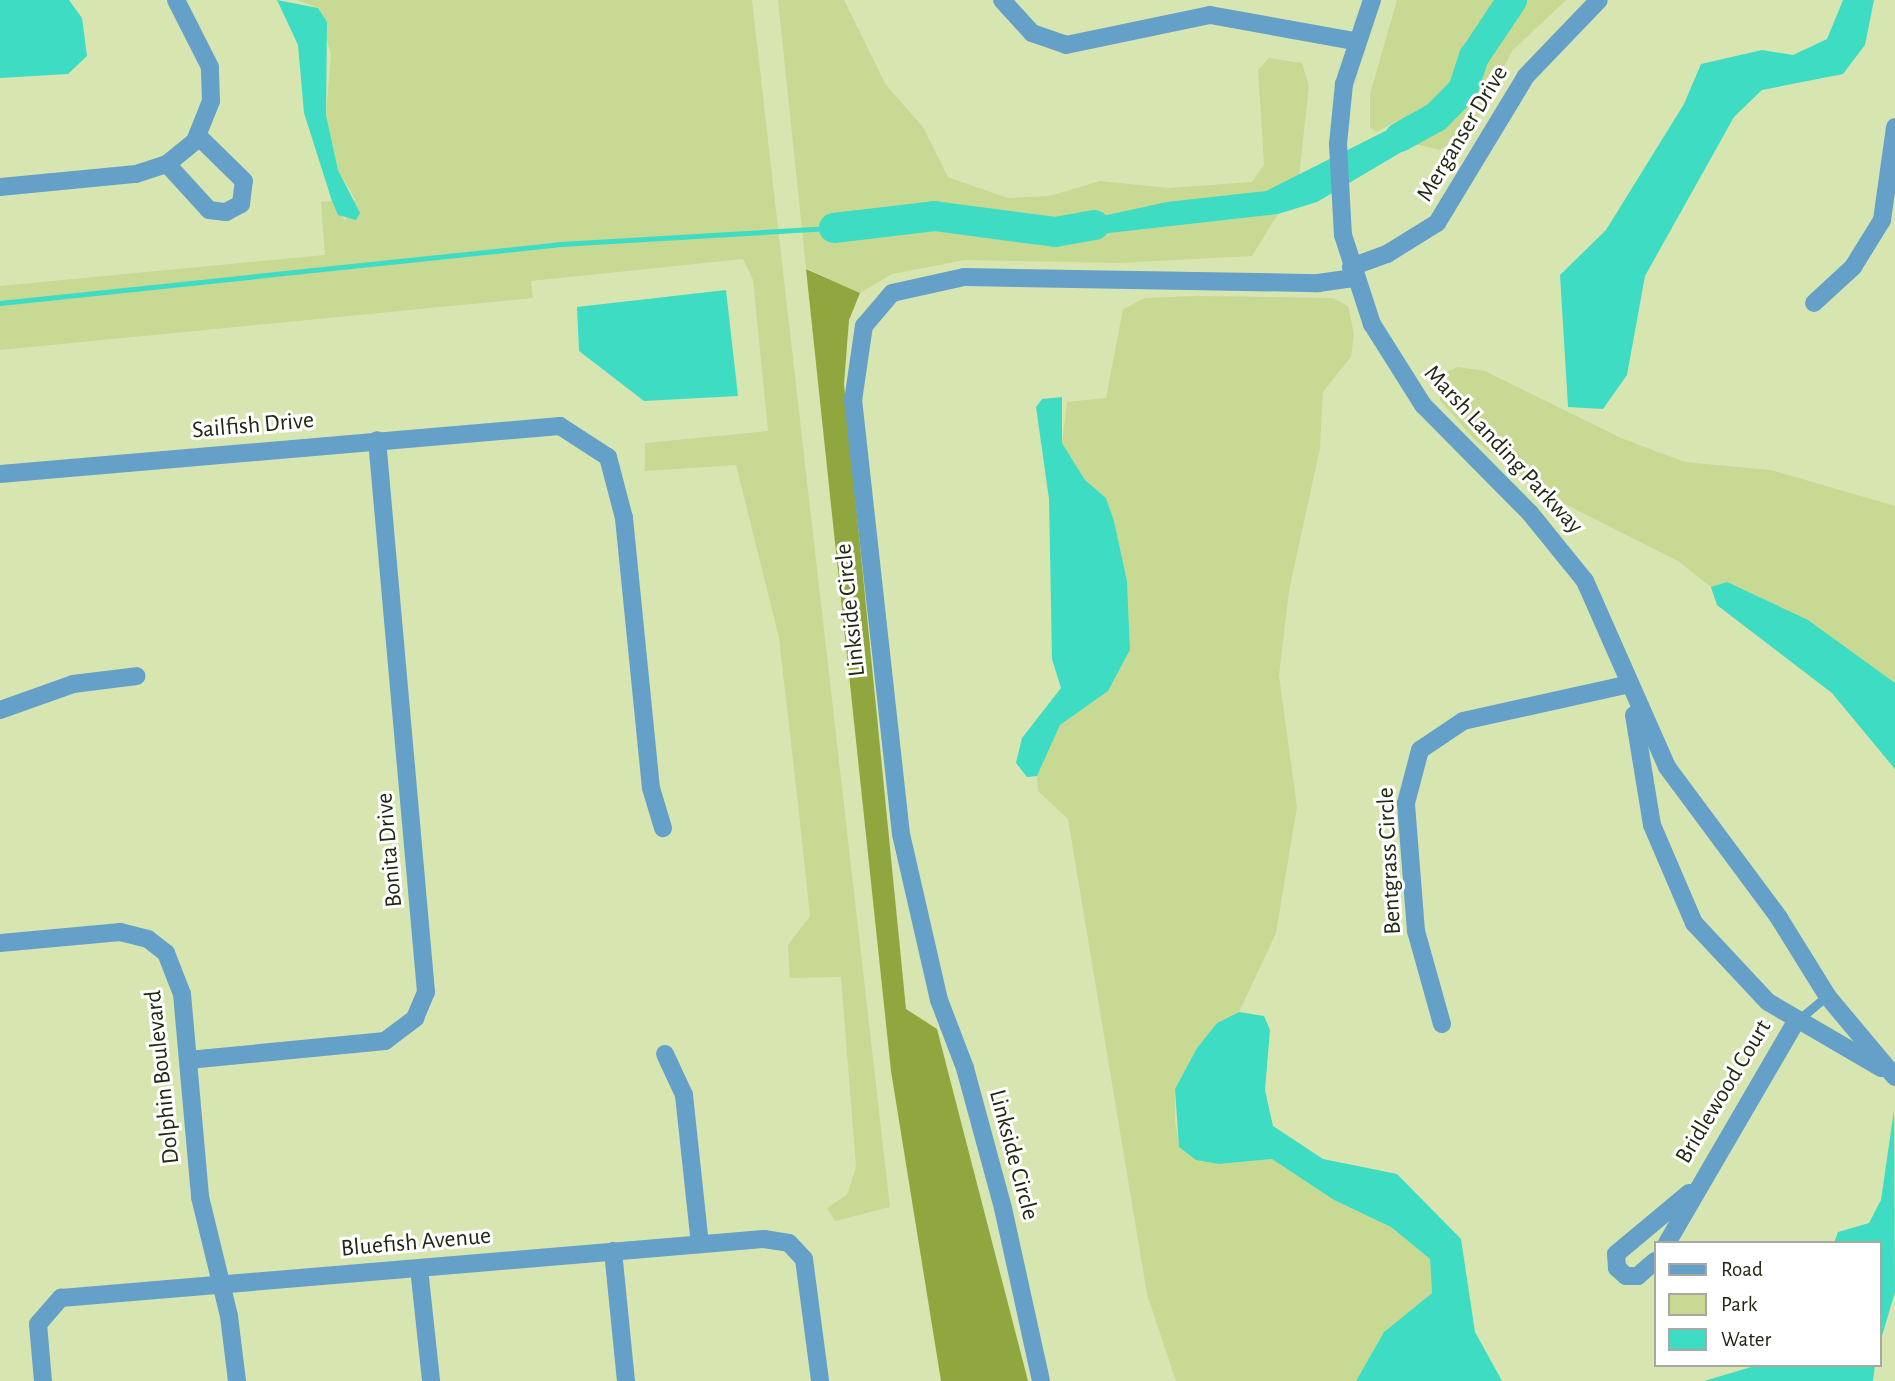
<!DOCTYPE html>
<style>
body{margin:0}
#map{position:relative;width:1895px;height:1381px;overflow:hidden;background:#d7e6b1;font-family:"Alegreya Sans",sans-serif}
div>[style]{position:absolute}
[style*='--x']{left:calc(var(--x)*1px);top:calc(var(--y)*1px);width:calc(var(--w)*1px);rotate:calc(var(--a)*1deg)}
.green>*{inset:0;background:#c7d992}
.forest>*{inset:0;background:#90a63e}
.water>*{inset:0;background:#3fdcc4}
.stream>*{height:5px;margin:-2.5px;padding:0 2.5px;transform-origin:2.5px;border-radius:2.5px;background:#3fdcc4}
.river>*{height:30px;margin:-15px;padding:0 15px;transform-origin:15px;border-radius:15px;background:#3fdcc4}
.lane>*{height:9px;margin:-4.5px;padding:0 4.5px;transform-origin:4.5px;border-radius:4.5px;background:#65a0c9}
.street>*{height:18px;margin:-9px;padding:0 9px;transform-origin:9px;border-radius:9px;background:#65a0c9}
span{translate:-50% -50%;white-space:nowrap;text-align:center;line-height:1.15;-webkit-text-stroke:6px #fff;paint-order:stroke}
.street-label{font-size:24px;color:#222713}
.legend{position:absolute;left:1654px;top:1241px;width:228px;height:126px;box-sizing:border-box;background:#fff;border:2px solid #a7a9a1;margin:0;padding:9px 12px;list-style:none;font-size:21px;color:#222713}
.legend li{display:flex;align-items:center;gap:14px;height:35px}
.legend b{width:35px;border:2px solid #a7a9a1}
</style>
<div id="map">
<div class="green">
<div style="clip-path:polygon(297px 0,752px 0,890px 1207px,835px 1221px,827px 1208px,847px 1195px,856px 1167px,841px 977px,790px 978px,788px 945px,810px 916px,798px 804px,779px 638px,736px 465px,645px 471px,645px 443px,768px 431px,753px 280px,743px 259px,531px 281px,533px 298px,0 350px,0 286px,325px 255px,321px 202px,332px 201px,345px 221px,355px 199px,338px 170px,326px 115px,331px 54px,318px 8px)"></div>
<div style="clip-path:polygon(778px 0,844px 0,886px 85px,923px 127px,948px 177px,1007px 198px,1050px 196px,1100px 181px,1168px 188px,1252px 182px,1264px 165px,1258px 70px,1269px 58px,1302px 63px,1309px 86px,1299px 177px,1266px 191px,1127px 212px,1065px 238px,1278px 214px,1252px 256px,1119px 263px,965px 260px,892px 274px,860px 293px,806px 268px)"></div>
<div style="clip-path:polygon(1397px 0,1566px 0,1512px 51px,1474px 126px,1440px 150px,1415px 144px,1429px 131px,1396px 121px,1377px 132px,1370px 128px,1370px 94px)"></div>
<div style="clip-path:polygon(1197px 296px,1333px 298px,1348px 306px,1354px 334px,1351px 357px,1323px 392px,1320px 448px,1289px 591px,1279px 676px,1297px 807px,1276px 933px,1239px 1012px,1217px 1023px,1197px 1048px,1175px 1089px,1175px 1120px,1179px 1147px,1219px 1164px,1272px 1159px,1334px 1200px,1391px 1227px,1430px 1259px,1432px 1293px,1384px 1332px,1356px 1381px,1176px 1381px,1147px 1294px,1068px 819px,1038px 791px,1037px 776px,1060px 725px,1108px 691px,1130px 650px,1127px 581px,1114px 521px,1106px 498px,1085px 480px,1062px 443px,1067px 402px,1106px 398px,1123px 309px,1145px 298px)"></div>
<div style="clip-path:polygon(1458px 367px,1485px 371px,1621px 438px,1685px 462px,1771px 470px,1895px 506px,1895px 769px,1832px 693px,1717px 605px,1711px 587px,1678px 561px,1537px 490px,1475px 440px,1440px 400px,1440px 374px)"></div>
</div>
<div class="forest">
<div style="clip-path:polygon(806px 269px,860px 293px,849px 320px,844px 384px,906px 1009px,937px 1029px,1028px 1381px,941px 1381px,891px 1071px)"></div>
</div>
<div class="water">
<div style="clip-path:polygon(0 0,69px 0,82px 18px,87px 56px,68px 74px,0 78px)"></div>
<div style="clip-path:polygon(277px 0,318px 8px,327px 22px,326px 115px,338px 170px,360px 213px,356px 220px,338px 215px,332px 201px,304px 113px,298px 45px)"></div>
<div style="clip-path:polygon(1843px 0,1874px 0,1865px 45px,1843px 74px,1762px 90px,1734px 117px,1645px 276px,1627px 375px,1603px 409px,1568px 407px,1560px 275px,1606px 230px,1684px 104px,1701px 64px,1762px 50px,1793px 55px,1827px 39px)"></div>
<div style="clip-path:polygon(1419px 114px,1436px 117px,1415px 144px,1317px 202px,1278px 214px,1065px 238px,1055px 232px,1061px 225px,1167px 202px,1266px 191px)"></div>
<div style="clip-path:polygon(726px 290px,738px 396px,644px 401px,579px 351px,577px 307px)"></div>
<div style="clip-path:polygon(1062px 397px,1062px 443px,1085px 480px,1106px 498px,1114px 521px,1127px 581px,1130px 650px,1108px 691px,1060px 725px,1037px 776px,1027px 777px,1016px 763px,1022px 738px,1061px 688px,1052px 659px,1049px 499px,1036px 407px,1042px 399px)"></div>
<div style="clip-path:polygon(1727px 582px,1808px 620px,1895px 683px,1895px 769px,1832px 693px,1717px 605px,1711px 587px)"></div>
<div style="clip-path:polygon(1239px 1012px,1264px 1016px,1270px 1030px,1265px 1090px,1273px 1126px,1323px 1159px,1397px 1174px,1461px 1239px,1475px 1332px,1502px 1381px,1356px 1381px,1384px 1332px,1432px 1293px,1430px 1259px,1391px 1227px,1334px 1200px,1272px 1159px,1219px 1164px,1196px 1160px,1179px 1147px,1175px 1089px,1197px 1048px,1217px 1023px)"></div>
<div style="clip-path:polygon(1894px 1110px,1895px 1292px,1879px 1346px,1879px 1243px,1834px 1243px,1838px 1232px,1869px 1223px,1881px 1200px)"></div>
<div style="clip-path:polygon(1758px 1365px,1875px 1365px,1873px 1381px,1704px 1381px)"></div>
</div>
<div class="stream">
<div style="--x:0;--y:303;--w:564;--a:-6"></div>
<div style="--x:561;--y:244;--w:273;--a:-3.4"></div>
</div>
<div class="river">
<div style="--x:1400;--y:137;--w:41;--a:-29.1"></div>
<div style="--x:1436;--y:117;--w:38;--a:-45"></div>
<div style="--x:1463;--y:90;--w:35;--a:-72"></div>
<div style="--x:1474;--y:57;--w:69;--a:-56.3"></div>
<div style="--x:834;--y:228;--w:101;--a:-6.8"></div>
<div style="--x:934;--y:216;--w:122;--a:7.5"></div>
<div style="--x:1055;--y:232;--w:40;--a:-10"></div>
</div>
<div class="lane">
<div style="--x:1798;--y:1020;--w:38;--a:-40"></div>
</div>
<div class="street">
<div style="--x:1002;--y:0;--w:45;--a:47.7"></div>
<div style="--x:1032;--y:33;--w:36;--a:19"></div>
<div style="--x:1066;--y:45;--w:147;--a:-11.8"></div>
<div style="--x:1210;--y:15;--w:147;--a:10.2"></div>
<div style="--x:1372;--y:0;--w:89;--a:108.4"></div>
<div style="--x:1344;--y:84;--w:60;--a:95.7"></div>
<div style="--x:1338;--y:144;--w:91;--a:86.9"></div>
<div style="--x:1343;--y:235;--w:94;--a:72"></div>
<div style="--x:1372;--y:324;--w:96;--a:57.8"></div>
<div style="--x:1423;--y:405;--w:152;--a:45.3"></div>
<div style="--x:1530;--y:513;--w:87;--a:51"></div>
<div style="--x:1585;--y:581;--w:203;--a:66.2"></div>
<div style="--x:1667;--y:767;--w:188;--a:53.4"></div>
<div style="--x:1779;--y:918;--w:93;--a:58.2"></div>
<div style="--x:1828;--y:997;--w:104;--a:50.1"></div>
<div style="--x:167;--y:164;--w:62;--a:47.6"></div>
<div style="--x:209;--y:210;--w:17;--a:7"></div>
<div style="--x:226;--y:212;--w:17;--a:-28"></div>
<div style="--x:241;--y:204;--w:23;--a:-83"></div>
<div style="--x:244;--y:181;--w:64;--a:-135.6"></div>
<div style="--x:0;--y:187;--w:137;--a:-5.5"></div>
<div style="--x:136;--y:174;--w:33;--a:-18"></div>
<div style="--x:167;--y:164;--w:36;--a:-39"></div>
<div style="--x:195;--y:141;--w:43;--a:-68.2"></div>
<div style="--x:211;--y:101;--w:34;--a:-92"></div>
<div style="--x:210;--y:67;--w:75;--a:-116.9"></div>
<div style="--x:1351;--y:267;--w:38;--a:-20"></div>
<div style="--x:1387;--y:254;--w:59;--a:-31.8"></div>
<div style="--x:1437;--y:223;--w:172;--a:-58.8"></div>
<div style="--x:1526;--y:76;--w:105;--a:-46.2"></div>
<div style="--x:1814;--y:303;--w:53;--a:-42.7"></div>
<div style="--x:1853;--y:267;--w:55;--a:-58.3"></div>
<div style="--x:1882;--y:220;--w:94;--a:-82"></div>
<div style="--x:0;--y:474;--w:562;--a:-4.9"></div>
<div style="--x:560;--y:426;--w:57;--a:32.9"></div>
<div style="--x:608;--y:457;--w:63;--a:75.3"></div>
<div style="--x:624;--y:518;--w:271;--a:84.3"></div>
<div style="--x:651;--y:788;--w:42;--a:73.3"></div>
<div style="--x:0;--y:710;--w:77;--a:-19.6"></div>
<div style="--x:73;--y:684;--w:64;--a:-7.1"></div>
<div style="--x:1634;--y:715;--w:111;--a:80.7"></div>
<div style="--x:1652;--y:825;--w:107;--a:66.8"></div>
<div style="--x:1694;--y:923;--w:108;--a:46.9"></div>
<div style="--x:1768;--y:1002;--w:131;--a:30.3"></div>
<div style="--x:0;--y:943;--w:121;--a:-5.2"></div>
<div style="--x:120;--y:932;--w:29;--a:14"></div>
<div style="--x:148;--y:939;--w:23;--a:38"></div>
<div style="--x:166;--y:953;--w:44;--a:68.7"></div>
<div style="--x:182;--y:994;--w:204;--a:84.9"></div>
<div style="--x:200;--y:1197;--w:122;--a:76.3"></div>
<div style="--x:229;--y:1316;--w:65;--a:83"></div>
<div style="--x:1442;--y:1024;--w:97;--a:-105.6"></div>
<div style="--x:1416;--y:931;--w:128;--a:-94.5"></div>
<div style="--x:1406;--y:803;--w:55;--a:-75.2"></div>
<div style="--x:1420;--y:750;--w:52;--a:-34"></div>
<div style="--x:1463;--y:721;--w:171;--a:-12.5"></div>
<div style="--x:665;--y:1054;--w:45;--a:65.1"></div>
<div style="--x:684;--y:1095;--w:150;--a:83.9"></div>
<div style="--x:188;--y:1060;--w:198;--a:-5.5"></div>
<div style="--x:385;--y:1041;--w:38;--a:-37"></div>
<div style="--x:415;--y:1018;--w:28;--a:-67"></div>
<div style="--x:426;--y:992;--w:554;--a:-95.07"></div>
<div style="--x:1667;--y:1243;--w:257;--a:-59.8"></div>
<div style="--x:613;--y:1251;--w:131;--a:84.3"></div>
<div style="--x:1655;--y:1261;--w:23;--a:139"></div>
<div style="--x:1638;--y:1276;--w:12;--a:180"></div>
<div style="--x:1626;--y:1276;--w:12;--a:-138"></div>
<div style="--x:1617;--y:1268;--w:14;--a:-94"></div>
<div style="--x:1616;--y:1254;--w:95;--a:-39.9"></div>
<div style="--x:419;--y:1268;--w:114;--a:83.9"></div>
<div style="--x:43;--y:1381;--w:57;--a:-95"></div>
<div style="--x:38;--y:1324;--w:35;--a:-49"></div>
<div style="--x:61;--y:1298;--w:705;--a:-4.8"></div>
<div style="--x:764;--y:1239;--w:25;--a:9"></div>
<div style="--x:789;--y:1243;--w:22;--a:47"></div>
<div style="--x:804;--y:1259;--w:123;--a:82.5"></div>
<div style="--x:1041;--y:1381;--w:177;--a:-102.4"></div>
<div style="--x:1003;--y:1208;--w:145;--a:-105.2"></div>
<div style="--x:965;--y:1068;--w:73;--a:-110.9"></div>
<div style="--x:939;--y:1000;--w:170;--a:-102.9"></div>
<div style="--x:901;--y:834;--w:436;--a:-96.3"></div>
<div style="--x:853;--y:401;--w:76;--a:-81.7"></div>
<div style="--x:864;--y:326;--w:43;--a:-49.7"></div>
<div style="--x:892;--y:293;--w:74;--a:-12.5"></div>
<div style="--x:964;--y:277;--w:354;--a:1"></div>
<div style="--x:1318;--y:283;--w:36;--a:-8"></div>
</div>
<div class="street-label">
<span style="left:1463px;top:134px;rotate:-59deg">Merganser Drive</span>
<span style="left:253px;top:426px;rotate:-5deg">Sailfish Drive</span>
<span style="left:1503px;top:450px;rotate:47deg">Marsh Landing Parkway</span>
<span style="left:851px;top:610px;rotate:-96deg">Linkside Circle</span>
<span style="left:390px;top:850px;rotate:-95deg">Bonita Drive</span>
<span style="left:1390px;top:861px;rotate:-93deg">Bentgrass Circle</span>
<span style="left:163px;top:1077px;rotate:-96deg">Dolphin Boulevard</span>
<span style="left:1724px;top:1092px;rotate:-59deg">Bridlewood Court</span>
<span style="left:1013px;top:1155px;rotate:75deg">Linkside Circle</span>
<span style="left:416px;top:1243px;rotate:-5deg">Bluefish Avenue</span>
</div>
<ul class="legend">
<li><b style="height:9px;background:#65a0c9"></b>Road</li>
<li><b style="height:19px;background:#c7d992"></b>Park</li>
<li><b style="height:19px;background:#3fdcc4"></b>Water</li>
</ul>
</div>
